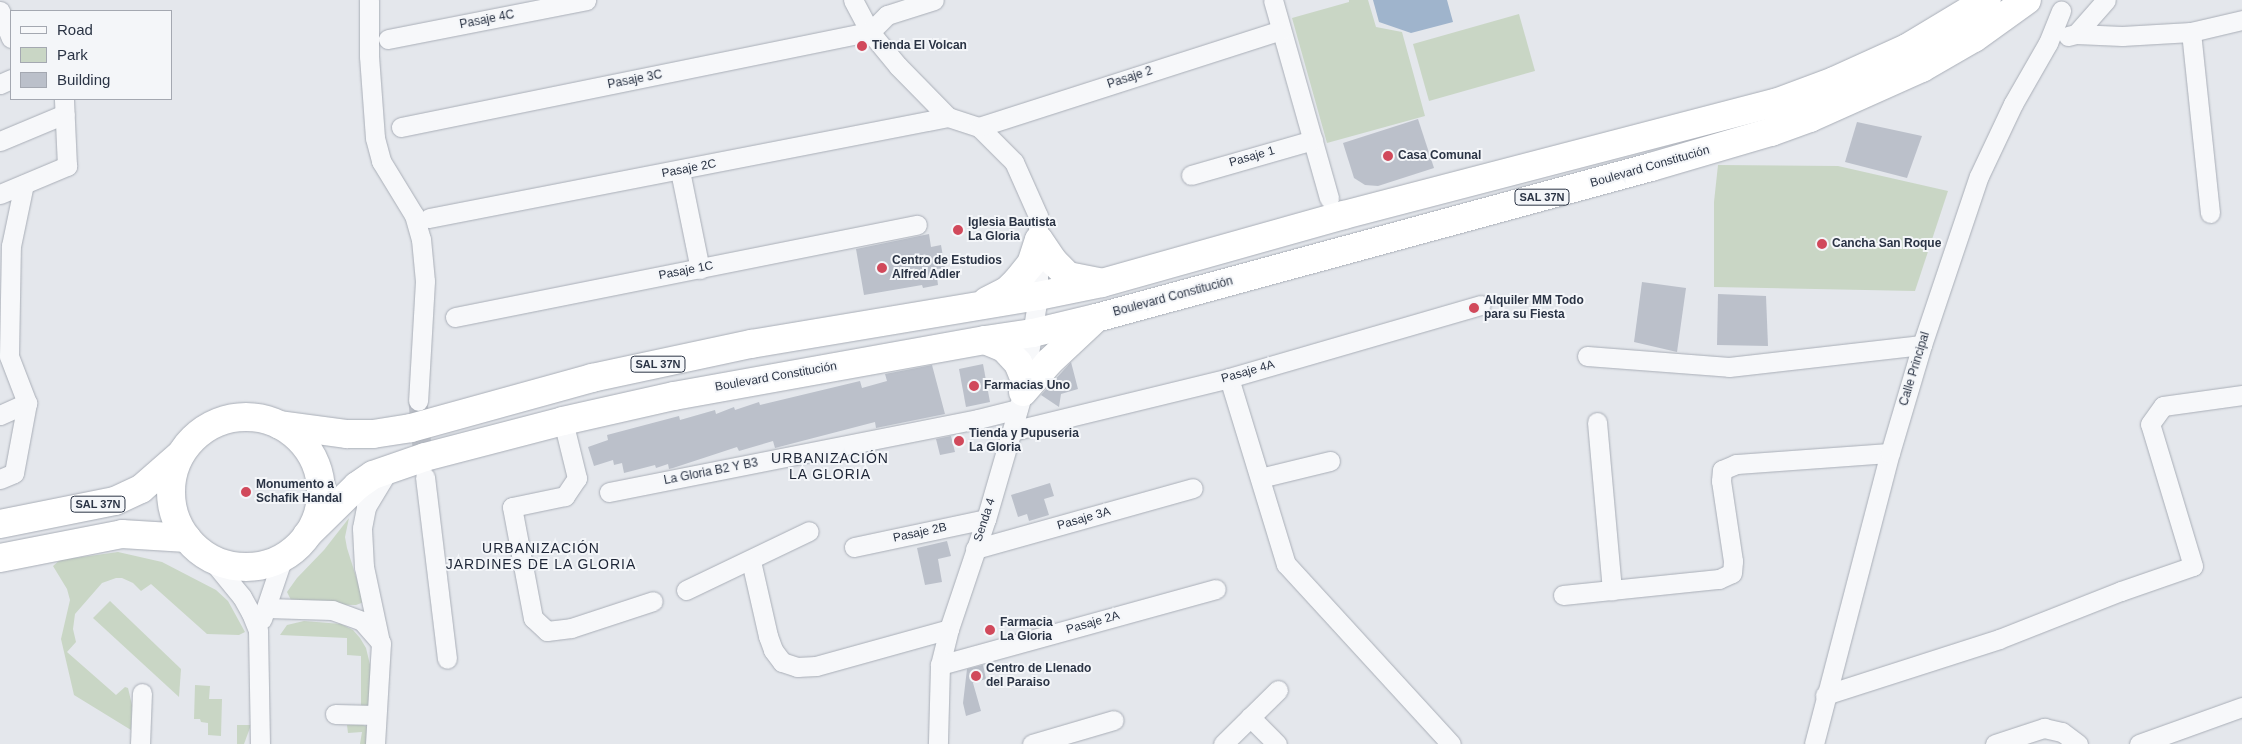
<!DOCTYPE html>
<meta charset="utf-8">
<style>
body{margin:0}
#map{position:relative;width:2242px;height:744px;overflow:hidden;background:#e4e7ec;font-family:Arial,sans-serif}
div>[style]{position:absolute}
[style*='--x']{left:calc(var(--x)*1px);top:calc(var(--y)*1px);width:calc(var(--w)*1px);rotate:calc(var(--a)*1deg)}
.green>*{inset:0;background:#c9d6c5}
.water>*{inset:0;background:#9fb4cc}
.building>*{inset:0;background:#bbc0ca}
.minor-tunnel>*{height:19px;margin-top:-9.5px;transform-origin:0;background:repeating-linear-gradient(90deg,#bfc3cb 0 19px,transparent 0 28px)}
.roads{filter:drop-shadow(0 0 1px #a9aeb7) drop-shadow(0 0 1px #a9aeb7)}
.minor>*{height:19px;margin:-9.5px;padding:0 9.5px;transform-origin:9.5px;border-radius:9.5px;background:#f7f8fa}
.highway>*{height:28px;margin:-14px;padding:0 14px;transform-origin:14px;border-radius:14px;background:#fff}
.highway>.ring{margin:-14px;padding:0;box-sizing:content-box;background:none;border:28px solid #fff;border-radius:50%}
.dots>*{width:14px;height:14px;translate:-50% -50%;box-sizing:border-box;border:2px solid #f4f6f9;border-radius:50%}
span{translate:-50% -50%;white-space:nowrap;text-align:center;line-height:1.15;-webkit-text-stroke:4px #f4f6f9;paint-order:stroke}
.shield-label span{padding:1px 4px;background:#f4f6f9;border:1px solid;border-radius:4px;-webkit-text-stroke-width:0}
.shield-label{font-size:11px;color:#2b3445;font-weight:700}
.street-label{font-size:12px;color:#2b3445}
.poi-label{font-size:12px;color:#2b3445;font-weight:700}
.left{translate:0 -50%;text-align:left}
.neighbourhood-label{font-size:14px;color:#1d2536;letter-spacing:1px}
.legend{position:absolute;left:10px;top:10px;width:162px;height:90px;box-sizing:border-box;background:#f4f6f9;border:1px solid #a4a8b1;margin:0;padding:6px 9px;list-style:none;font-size:15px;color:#2b3445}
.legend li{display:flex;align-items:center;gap:10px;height:25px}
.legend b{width:25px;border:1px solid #a4a8b1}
</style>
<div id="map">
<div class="green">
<div style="clip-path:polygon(1349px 0,1368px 0,1376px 27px,1402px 32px,1425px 116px,1327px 143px,1292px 18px,1349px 2px)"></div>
<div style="clip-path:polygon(1519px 14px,1535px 71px,1429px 101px,1413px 44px)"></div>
<div style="clip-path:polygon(1718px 165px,1838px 166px,1948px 191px,1915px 291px,1714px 287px,1714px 202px)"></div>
<div style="clip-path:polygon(349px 518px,345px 537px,347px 548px,364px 602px,356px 605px,311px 604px,291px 600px,287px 592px,297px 578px,324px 550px)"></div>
<div style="clip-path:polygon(118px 552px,162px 562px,216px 590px,228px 601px,245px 632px,239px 635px,207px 634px,151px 584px,141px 591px,133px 583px,122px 578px,116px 578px,102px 583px,75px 614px,73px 629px,76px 642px,67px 652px,116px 695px,125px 687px,128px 688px,132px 705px,131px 730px,74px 695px,61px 639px,70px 600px,67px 589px,53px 566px,60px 560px)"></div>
<div style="clip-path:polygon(110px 601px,181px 669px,179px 697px,93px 618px)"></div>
<div style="clip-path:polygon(304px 621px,341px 624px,353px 630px,360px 638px,366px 648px,374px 681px,375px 708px,361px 708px,361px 656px,347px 655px,347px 638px,280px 635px,287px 625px)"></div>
<div style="clip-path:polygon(195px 685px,210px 686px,209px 699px,222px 699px,221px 736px,208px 735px,208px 723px,201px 722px,200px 719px,194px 719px)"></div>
<div style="clip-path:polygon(237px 725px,251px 725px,244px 744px,237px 744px)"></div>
<div style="clip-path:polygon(347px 725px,363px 725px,370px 728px,366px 744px,360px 744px,362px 732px,348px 733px)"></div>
</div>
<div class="water">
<div style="clip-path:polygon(1373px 0,1447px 0,1453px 22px,1411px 33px,1379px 22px)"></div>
</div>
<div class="building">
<div style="clip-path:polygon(1418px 119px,1434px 168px,1378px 186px,1365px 185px,1354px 178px,1343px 143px)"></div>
<div style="clip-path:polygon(1857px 122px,1922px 136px,1907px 178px,1845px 162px)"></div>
<div style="clip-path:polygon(929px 234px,931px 247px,941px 245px,945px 268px,936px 269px,938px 285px,923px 288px,922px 285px,864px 295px,856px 249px)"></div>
<div style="clip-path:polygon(1642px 282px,1686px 288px,1677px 352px,1634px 342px)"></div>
<div style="clip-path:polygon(1718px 294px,1766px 296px,1768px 346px,1717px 345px)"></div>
<div style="clip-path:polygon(1071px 362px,1078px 389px,1061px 394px,1059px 407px,1041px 395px)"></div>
<div style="clip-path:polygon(983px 364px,990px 402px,966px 407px,959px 369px)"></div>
<div style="clip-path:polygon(932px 365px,945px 414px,876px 428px,875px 422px,775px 448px,773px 441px,739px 451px,737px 447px,673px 468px,669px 469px,668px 464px,656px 468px,655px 465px,624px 473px,622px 463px,614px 465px,613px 460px,594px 466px,588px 447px,608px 440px,607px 435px,679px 416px,680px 420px,715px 410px,716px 414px,734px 407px,735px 410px,759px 402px,760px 405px,860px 381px,862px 388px,887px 381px,885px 374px)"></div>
<div style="clip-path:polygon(951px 436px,955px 452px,940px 455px,936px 439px)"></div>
<div style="clip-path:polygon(1050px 483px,1054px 496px,1044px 499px,1049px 515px,1029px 521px,1027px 514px,1018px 517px,1011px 495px)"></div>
<div style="clip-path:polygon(947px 541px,951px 556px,938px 559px,942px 582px,925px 585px,917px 548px)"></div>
<div style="clip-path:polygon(983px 665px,986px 679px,973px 683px,981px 711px,966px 716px,963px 703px,967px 669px)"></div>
</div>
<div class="minor-tunnel">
<div style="--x:418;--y:401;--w:68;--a:85"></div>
</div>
<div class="roads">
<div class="minor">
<div style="--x:369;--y:0;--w:56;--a:90"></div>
<div style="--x:369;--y:56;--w:82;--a:85.8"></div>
<div style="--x:375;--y:138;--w:24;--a:75"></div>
<div style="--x:381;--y:161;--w:63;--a:58.6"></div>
<div style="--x:414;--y:215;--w:25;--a:74"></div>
<div style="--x:421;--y:239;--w:42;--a:84.6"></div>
<div style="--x:425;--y:281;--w:120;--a:93.3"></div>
<div style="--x:853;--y:0;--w:36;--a:62"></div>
<div style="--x:870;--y:32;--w:44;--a:50.5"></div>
<div style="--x:898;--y:66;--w:71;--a:45.6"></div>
<div style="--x:948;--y:117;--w:33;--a:18"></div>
<div style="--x:979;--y:127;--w:49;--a:45"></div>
<div style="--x:1014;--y:162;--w:59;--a:66"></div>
<div style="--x:1038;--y:216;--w:80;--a:90"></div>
<div style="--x:1038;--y:296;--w:97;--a:98.9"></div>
<div style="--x:1023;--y:392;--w:132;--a:106.2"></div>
<div style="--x:986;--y:519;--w:116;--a:108.6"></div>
<div style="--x:949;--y:629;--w:37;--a:104"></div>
<div style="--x:940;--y:665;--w:79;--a:91.5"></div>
<div style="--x:1273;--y:0;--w:206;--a:74.2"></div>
<div style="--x:0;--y:11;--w:29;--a:68"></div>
<div style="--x:2191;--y:32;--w:182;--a:84"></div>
<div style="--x:2076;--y:34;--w:46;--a:2.5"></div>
<div style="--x:2122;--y:36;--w:69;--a:-3.3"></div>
<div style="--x:2191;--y:32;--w:52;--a:-13.2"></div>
<div style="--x:2068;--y:36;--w:8;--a:-14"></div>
<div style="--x:2076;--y:34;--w:45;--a:-48.6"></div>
<div style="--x:388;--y:39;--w:202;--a:-11.1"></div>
<div style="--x:0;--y:84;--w:12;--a:-24"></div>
<div style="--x:401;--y:127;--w:479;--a:-11.5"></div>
<div style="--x:870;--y:32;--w:24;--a:-45"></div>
<div style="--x:887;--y:15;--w:49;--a:-17.7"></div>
<div style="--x:979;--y:127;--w:317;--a:-17.8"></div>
<div style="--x:0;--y:141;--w:70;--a:-22.6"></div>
<div style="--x:680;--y:171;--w:100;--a:78.5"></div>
<div style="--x:1191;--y:175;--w:127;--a:-16"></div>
<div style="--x:0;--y:194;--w:73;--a:-22.7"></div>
<div style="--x:67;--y:166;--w:67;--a:-92.6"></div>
<div style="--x:429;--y:218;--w:529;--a:-11.01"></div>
<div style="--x:455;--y:317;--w:471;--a:-11.3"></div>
<div style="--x:1587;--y:356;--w:142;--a:4.4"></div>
<div style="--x:1729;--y:367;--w:194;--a:-6.5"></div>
<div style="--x:1229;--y:378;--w:195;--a:73"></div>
<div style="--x:1286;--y:564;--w:244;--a:47.5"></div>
<div style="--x:0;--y:415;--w:30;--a:-24"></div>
<div style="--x:563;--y:421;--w:59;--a:76.2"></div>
<div style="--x:577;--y:478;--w:22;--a:124"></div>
<div style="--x:565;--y:496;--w:54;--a:168.3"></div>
<div style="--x:512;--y:507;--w:113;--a:79.3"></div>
<div style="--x:533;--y:618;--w:19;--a:43"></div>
<div style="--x:547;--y:631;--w:24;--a:-7"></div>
<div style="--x:571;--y:628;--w:86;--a:-18.2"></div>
<div style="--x:1597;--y:422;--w:169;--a:84.9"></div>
<div style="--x:1012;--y:431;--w:223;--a:-13.7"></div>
<div style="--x:1229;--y:378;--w:262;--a:-16.2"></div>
<div style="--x:425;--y:477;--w:183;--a:83.1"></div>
<div style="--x:1260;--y:478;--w:72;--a:-13.7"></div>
<div style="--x:0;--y:479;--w:15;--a:-23"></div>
<div style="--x:14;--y:473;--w:71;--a:-79.5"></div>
<div style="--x:27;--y:403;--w:50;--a:-111"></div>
<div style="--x:9;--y:356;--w:110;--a:-89"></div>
<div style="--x:11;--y:246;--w:63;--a:-78.2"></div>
<div style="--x:609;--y:492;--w:376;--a:-11.2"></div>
<div style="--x:978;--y:419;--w:41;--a:-14"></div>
<div style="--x:854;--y:547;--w:135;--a:-12"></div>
<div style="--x:975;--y:549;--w:226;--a:-15.6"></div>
<div style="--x:210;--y:558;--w:50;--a:50.6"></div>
<div style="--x:242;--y:597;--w:18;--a:61"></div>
<div style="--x:251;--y:613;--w:18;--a:68"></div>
<div style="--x:258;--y:630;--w:114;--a:89"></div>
<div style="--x:751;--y:561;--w:77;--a:77.2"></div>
<div style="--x:768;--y:636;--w:15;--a:70"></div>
<div style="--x:773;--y:650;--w:15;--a:53"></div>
<div style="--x:782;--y:662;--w:16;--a:18"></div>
<div style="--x:797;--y:667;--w:19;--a:-3"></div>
<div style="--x:816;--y:666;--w:138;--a:-15.5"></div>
<div style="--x:686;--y:590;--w:136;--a:-25.6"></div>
<div style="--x:1563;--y:595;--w:157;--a:-5.9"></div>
<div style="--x:1719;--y:579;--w:14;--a:-25"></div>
<div style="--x:1732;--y:573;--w:12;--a:-85"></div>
<div style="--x:1733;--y:561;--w:81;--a:-98.5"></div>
<div style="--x:1721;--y:481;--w:11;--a:-85"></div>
<div style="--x:1722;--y:470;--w:15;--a:-23"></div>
<div style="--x:1736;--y:464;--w:154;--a:-4.1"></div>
<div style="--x:267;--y:608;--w:65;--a:1.8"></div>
<div style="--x:332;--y:610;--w:32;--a:20"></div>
<div style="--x:362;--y:621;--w:29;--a:49"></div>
<div style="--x:381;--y:643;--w:101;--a:93.4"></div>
<div style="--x:262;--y:619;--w:65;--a:-71.3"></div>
<div style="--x:380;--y:642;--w:77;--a:-102"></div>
<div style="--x:364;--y:567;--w:39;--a:-93"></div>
<div style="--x:362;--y:528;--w:21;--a:-79"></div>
<div style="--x:366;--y:507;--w:44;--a:-58.8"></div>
<div style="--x:940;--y:665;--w:286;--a:-15.4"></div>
<div style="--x:1825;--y:695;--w:183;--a:-17.8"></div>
<div style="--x:1999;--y:639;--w:131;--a:-21.5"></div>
<div style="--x:2121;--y:591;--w:76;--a:-19.1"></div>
<div style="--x:2193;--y:566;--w:148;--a:-106.8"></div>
<div style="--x:2150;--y:424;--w:22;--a:-54"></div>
<div style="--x:2163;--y:406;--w:80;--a:-7.9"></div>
<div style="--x:335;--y:714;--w:41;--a:1.4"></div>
<div style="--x:1250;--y:717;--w:38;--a:45"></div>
<div style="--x:140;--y:744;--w:51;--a:-87.8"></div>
<div style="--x:1032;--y:744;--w:85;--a:-16.3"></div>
<div style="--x:1223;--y:744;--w:77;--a:-44.5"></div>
<div style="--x:1814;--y:744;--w:301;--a:-75.4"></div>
<div style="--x:1890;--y:453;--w:113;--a:-73.5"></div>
<div style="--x:1922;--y:345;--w:178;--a:-71.4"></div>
<div style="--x:1979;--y:176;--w:80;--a:-64.7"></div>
<div style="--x:2013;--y:104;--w:70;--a:-60.2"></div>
<div style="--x:2048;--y:43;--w:35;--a:-68"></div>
<div style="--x:1995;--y:744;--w:52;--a:-18.1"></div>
<div style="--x:2044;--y:728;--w:18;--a:13"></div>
<div style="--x:2062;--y:732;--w:20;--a:37"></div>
<div style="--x:2139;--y:744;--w:109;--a:-19.8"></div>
</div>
<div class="highway">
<div style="--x:1039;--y:240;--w:27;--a:56"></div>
<div style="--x:1054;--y:262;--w:20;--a:45"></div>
<div style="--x:1068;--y:276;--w:31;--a:11"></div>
<div style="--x:987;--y:301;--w:22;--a:-27"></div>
<div style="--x:1007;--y:291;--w:14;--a:-45"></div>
<div style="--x:1017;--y:281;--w:22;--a:-51"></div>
<div style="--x:1031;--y:264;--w:25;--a:-72"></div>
<div style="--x:985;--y:340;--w:21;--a:23"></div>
<div style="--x:1004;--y:348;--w:21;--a:47"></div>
<div style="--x:1018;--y:363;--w:18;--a:68"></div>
<div style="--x:1023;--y:392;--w:40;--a:-49"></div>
<div style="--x:1049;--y:362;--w:64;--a:-43.1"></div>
<div class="ring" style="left:171px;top:417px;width:122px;height:122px"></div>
<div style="--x:280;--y:425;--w:68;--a:7.7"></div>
<div style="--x:347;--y:434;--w:26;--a:0"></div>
<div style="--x:373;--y:434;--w:38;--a:-9"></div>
<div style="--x:411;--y:428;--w:188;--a:-15.4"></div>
<div style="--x:592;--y:378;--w:163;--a:-12.1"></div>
<div style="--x:751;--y:344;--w:291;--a:-9.5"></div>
<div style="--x:1038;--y:296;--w:65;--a:-11.5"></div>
<div style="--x:1102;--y:283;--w:251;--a:-15.7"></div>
<div style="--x:1344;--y:215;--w:445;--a:-14.6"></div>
<div style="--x:1775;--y:103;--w:63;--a:-20.4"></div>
<div style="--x:1834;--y:81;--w:80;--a:-24.3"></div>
<div style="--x:1907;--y:48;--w:93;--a:-31"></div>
<div style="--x:0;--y:524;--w:117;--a:-11.3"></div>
<div style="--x:115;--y:501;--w:29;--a:-25"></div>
<div style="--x:141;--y:489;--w:52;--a:-41.1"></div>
<div style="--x:307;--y:535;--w:70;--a:-44.4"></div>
<div style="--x:357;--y:486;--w:19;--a:-35"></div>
<div style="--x:373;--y:475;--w:55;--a:-19.1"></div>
<div style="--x:425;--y:457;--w:143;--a:-14.6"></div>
<div style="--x:563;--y:421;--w:114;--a:-12.7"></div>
<div style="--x:674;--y:396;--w:316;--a:-10.2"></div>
<div style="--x:985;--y:340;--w:49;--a:-8.3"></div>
<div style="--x:1033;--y:333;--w:65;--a:-13.4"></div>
<div style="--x:1096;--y:318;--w:575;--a:-15.22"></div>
<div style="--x:1651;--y:167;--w:125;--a:-16.3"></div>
<div style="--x:1771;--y:132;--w:41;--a:-19.7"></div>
<div style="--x:1810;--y:118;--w:123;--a:-24.1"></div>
<div style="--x:1922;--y:68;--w:60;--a:-30"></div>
<div style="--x:1974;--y:38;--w:65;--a:-35.6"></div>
<div style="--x:0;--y:558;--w:124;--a:-11.1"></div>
<div style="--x:122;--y:534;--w:65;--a:3.5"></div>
</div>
</div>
<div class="dots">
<div style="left:862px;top:46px;background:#d1495b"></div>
<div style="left:1388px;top:156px;background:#d1495b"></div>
<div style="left:958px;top:230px;background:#d1495b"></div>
<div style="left:1822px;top:244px;background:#d1495b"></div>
<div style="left:882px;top:268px;background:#d1495b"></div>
<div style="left:1474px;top:308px;background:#d1495b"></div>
<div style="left:974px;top:386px;background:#d1495b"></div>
<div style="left:959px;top:441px;background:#d1495b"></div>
<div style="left:246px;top:492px;background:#d1495b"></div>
<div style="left:990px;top:630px;background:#d1495b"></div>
<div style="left:976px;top:676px;background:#d1495b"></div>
</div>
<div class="shield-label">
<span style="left:1542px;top:197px">SAL 37N</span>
<span style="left:658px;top:364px">SAL 37N</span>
<span style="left:98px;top:504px">SAL 37N</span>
</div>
<div class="street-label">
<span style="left:487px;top:20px;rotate:-11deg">Pasaje 4C</span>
<span style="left:1130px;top:78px;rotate:-18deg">Pasaje 2</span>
<span style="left:635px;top:80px;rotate:-11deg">Pasaje 3C</span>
<span style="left:1252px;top:157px;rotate:-16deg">Pasaje 1</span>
<span style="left:1650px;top:167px;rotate:-16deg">Boulevard Constitución</span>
<span style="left:689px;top:169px;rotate:-11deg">Pasaje 2C</span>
<span style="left:686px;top:271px;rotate:-11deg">Pasaje 1C</span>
<span style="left:1173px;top:297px;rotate:-15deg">Boulevard Constitución</span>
<span style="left:1915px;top:369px;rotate:-73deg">Calle Principal</span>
<span style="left:1248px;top:372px;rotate:-16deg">Pasaje 4A</span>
<span style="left:776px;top:377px;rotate:-10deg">Boulevard Constitución</span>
<span style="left:711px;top:472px;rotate:-11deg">La Gloria B2 Y B3</span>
<span style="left:1084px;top:519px;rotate:-16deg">Pasaje 3A</span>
<span style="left:985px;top:520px;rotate:-72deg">Senda 4</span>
<span style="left:920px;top:533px;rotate:-12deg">Pasaje 2B</span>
<span style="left:1093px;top:623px;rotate:-16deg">Pasaje 2A</span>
</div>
<div class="poi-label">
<span class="left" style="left:872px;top:46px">Tienda El Volcan</span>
<span class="left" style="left:1398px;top:156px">Casa Comunal</span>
<span class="left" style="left:968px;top:230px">Iglesia Bautista<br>La Gloria</span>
<span class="left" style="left:1832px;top:244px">Cancha San Roque</span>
<span class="left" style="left:892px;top:268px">Centro de Estudios<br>Alfred Adler</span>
<span class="left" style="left:1484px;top:308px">Alquiler MM Todo<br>para su Fiesta</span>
<span class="left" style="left:984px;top:386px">Farmacias Uno</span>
<span class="left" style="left:969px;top:441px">Tienda y Pupuseria<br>La Gloria</span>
<span class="left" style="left:256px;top:492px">Monumento a<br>Schafik Handal</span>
<span class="left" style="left:1000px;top:630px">Farmacia<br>La Gloria</span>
<span class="left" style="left:986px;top:676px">Centro de Llenado<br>del Paraiso</span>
</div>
<div class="neighbourhood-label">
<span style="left:830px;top:466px">URBANIZACIÓN<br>LA GLORIA</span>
<span style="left:541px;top:556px">URBANIZACIÓN<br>JARDINES DE LA GLORIA</span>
</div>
<ul class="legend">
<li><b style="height:6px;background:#f7f8fa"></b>Road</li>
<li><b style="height:14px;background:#c9d6c5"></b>Park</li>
<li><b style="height:14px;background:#bbc0ca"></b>Building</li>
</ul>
</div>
